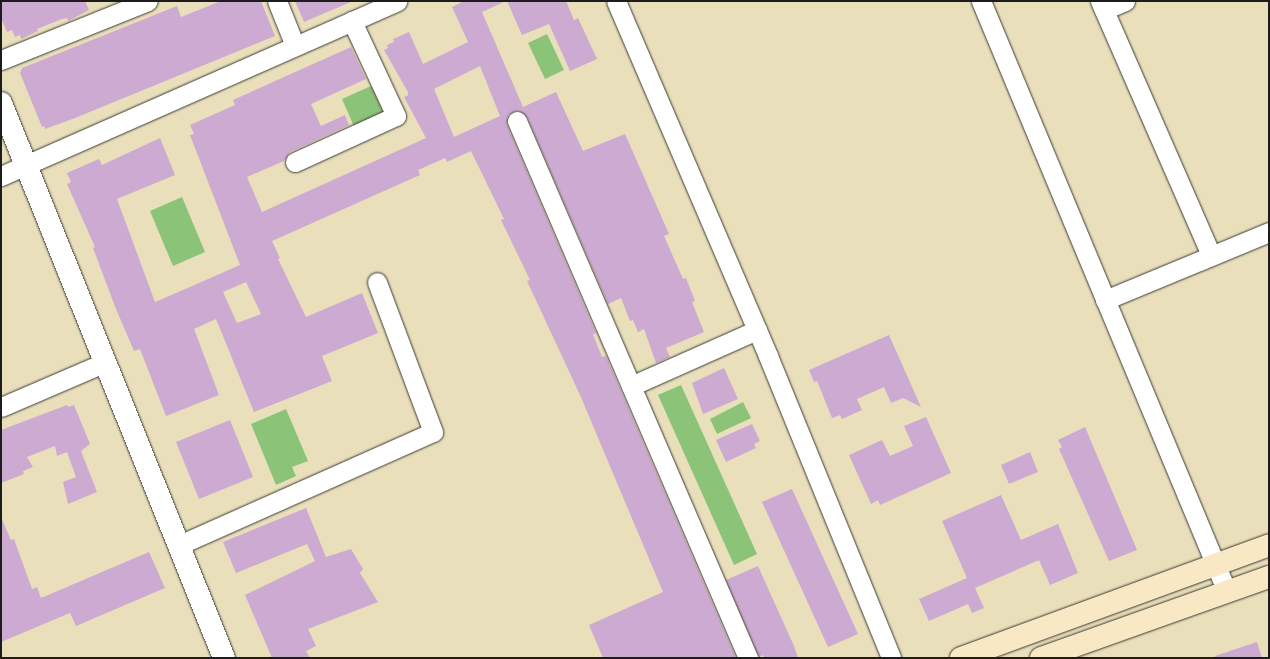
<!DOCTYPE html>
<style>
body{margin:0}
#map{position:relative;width:1270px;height:659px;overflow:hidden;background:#e9dfbb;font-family:"Architects Daughter",sans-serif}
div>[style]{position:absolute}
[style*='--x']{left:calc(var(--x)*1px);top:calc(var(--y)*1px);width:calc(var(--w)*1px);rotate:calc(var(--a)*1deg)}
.green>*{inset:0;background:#8bc478}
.building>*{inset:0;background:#cdaad2}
.roads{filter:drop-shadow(0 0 1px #3b3934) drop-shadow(0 0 1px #3b3934)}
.minor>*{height:19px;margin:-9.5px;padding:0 9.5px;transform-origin:9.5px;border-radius:9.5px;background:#fff}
.tertiary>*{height:22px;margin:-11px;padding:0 11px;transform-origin:11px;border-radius:11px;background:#fff}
.secondary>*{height:22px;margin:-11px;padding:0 11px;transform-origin:11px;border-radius:11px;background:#f8e8c3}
span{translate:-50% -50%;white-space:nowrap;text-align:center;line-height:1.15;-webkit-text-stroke:3px #fcf5e5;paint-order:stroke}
.frame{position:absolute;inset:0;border:2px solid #1c1c1c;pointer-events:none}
</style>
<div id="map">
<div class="green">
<div style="clip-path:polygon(547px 34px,564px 70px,545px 79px,528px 43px)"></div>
<div style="clip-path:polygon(371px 86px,386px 118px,356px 131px,342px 99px)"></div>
<div style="clip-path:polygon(182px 197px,205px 252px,173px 266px,150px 211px)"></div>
<div style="clip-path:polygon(681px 385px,757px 554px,734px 565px,658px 395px)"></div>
<div style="clip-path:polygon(743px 402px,751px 418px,717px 434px,710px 419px)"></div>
<div style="clip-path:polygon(286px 409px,308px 461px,292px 467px,296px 476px,276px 485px,251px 424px)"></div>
</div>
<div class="building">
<div style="clip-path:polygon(1px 1px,85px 1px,89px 10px,68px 21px,67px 18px,62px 19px,37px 29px,38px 31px,21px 39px,20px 35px,15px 37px,12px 30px,7px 32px,1px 18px)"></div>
<div style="clip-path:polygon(221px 1px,261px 1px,275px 36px,75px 118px,45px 129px,44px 126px,42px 127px,20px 73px,22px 68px,177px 6px,181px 17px)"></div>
<div style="clip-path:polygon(295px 1px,353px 1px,304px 22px)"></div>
<div style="clip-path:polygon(evenodd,464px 1px,506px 1px,482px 12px,523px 107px,556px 92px,583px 151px,625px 134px,669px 234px,664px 236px,683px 279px,686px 278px,695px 301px,692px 302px,704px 332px,666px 348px,670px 357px,656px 363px,644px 329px,638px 332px,633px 320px,630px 321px,621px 298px,608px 304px,527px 117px,518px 110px,508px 115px,507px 125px,596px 333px,593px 334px,602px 357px,606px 356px,736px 658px,603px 658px,589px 625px,663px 592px,580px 395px,527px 281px,530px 280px,501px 220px,504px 219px,471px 151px,447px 162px,445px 158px,418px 170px,420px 175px,272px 241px,280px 258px,278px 259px,306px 317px,362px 293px,378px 333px,322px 356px,332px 381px,254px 412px,216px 319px,194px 329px,219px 395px,166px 416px,140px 349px,134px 351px,116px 309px,93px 248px,95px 247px,67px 184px,71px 182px,67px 173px,99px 159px,102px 165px,160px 138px,175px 175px,117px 199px,155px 302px,190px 287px,240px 265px,190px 135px,194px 134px,190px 125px,235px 105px,233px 100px,351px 47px,366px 79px,311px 104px,321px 126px,345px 115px,349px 125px,290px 152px,284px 161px,247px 177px,262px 212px,426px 138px,404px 97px,408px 95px,408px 92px,384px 50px,388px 48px,387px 45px,394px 42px,393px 39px,409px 32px,423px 64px,468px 42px,452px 7px,464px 1px,480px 66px,500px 116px,454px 137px,434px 89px,480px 66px,464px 1px,246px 282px,261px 314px,237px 323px,223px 292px,246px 282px)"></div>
<div style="clip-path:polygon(507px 1px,566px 1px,574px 20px,578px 18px,597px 59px,570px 71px,549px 24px,522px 35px)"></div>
<div style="clip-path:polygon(889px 335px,921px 407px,903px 398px,891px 403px,884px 387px,857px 399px,862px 410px,842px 419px,840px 415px,832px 418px,817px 381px,814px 382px,809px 370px)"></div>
<div style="clip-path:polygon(724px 368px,738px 399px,703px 414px,692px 383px)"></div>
<div style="clip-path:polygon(67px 405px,68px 407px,74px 405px,90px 444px,81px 451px,97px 492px,68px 504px,63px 482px,76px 477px,67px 452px,57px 456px,55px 446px,27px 457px,33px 467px,23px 471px,24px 474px,1px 483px,1px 430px)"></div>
<div style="clip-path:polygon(926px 417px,951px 473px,880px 505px,878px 500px,871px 504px,849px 455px,882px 440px,890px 456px,913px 446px,904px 426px)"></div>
<div style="clip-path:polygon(230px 420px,253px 477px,199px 499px,176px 442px)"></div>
<div style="clip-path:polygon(752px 424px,760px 441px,754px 444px,756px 448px,726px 462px,716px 440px)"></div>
<div style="clip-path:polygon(1085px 427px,1137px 550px,1109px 561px,1059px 449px,1062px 447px,1058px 440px)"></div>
<div style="clip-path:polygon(1030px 452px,1038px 472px,1009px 484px,1001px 465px)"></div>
<div style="clip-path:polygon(792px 489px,858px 634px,828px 647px,762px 502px)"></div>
<div style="clip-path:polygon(1001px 495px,1021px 540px,1058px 524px,1078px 573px,1050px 585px,1039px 560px,975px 588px,984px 608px,972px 613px,968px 604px,929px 621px,919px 599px,967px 578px,942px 521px)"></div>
<div style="clip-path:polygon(306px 508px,326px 557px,351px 549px,363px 569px,360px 573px,378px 602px,308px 629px,316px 646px,306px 651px,310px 658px,272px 658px,245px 595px,315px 561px,307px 544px,236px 573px,223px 542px)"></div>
<div style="clip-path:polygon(1px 517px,11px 540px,14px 539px,32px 589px,37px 587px,41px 598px,149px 552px,165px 588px,76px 626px,70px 613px,1px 642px)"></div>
<div style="clip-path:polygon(758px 566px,794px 646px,798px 658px,764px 658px,763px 655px,759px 657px,726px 580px)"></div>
<div style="clip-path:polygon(1257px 642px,1262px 658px,1216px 658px,1215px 656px)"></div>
</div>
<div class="roads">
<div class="minor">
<div style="--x:277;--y:1;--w:48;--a:68.2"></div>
<div style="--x:616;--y:1;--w:386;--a:66.8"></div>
<div style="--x:768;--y:356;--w:326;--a:67.8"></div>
<div style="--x:981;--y:1;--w:640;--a:67.4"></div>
<div style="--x:1100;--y:1;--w:277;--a:66.4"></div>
<div style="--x:1104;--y:10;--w:23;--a:-23"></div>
<div style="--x:1;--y:60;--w:158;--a:-21.9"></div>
<div style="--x:517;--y:121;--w:585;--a:66.72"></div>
<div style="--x:295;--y:162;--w:111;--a:-24.5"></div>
<div style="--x:396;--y:116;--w:105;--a:-114.9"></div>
<div style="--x:1;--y:176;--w:433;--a:-23.8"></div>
<div style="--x:1105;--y:300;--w:178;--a:-22.5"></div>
<div style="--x:631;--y:386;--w:138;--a:-24"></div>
<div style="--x:1;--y:407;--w:114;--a:-23.2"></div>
<div style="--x:179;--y:545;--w:278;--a:-24"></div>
<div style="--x:433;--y:432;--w:160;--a:-110.5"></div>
</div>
<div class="tertiary">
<div style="--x:1;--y:103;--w:598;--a:68.11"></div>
</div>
<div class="secondary">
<div style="--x:961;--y:658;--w:328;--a:-20.1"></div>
<div style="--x:1041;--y:658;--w:242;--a:-19.6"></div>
</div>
</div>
<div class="frame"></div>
</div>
